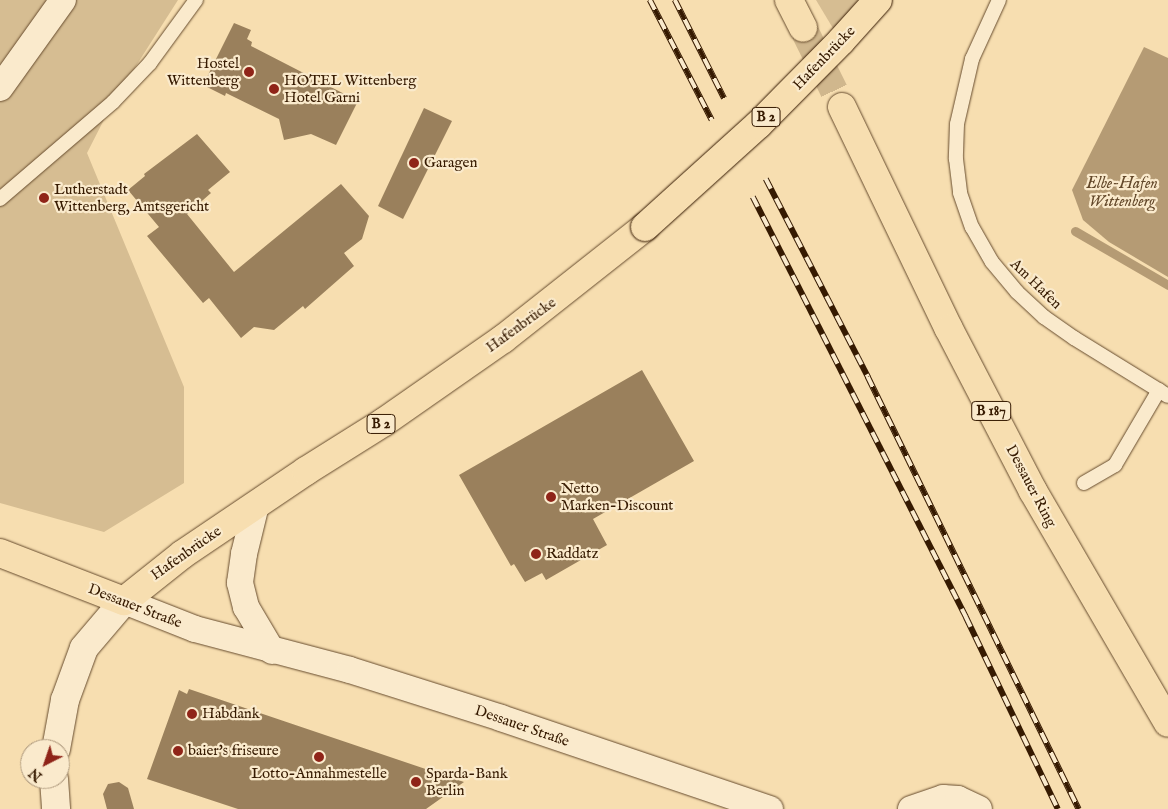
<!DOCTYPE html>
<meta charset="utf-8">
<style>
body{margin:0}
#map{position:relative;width:1168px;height:809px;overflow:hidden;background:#f7deb0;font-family:"IM FELL English",serif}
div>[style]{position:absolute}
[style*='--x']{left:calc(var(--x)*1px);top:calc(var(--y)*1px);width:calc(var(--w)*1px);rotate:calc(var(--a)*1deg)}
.green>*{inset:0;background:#d6bd92}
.water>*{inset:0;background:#b59b74}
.stream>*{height:9px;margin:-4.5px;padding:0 4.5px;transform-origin:4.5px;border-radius:4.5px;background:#b59b74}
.building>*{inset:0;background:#9a805c}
.primary-tunnel>*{height:28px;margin-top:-14px;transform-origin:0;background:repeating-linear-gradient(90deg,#d0b78d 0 28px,transparent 0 42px)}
.roads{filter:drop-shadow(0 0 1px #664b2d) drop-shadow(0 0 1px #664b2d)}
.lane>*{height:14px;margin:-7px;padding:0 7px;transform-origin:7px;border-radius:7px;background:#faeacc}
.street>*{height:26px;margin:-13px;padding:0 13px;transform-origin:13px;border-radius:13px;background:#faeacc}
.secondary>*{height:28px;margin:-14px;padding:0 14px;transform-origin:14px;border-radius:14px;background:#faeacc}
.primary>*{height:28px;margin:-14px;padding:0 14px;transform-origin:14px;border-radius:14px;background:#f7deb0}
.rail>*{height:5.5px;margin-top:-2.75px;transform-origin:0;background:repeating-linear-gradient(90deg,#faeacc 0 11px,#361a01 0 22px);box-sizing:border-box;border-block:1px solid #361a01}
.bridges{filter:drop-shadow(0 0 1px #361a01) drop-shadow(0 0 1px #361a01)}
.primary-bridge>*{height:28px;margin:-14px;padding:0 14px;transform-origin:14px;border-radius:14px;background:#f7deb0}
.dots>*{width:14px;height:14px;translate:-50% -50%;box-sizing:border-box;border:2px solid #faeacc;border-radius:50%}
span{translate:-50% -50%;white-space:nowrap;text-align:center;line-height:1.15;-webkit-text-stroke:4.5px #faeacc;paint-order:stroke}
.shield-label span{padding:1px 4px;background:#faeacc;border:1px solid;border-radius:4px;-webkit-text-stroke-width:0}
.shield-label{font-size:14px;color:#361a01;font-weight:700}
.street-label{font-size:15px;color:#361a01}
.poi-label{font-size:15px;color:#361a01}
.right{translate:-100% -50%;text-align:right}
.left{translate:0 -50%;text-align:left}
.water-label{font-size:16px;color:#624729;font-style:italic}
.north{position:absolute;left:20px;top:739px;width:50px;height:50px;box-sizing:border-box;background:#faeacc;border:1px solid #ac977b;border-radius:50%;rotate:221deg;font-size:14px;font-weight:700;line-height:20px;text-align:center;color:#361a01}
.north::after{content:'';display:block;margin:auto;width:18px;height:22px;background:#8f2418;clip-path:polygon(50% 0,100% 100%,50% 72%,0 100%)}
</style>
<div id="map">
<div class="green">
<div style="clip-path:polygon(0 0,178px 0,113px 102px,87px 153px,184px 387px,184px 483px,104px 532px,0 503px)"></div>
<div style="clip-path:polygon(816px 0,858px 0,834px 30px)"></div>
</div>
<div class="water">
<div style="clip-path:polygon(1144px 47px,1168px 58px,1168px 277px,1109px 242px,1083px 220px,1072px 190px)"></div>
</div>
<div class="stream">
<div style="--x:1075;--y:231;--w:108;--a:30.1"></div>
</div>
<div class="building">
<div style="clip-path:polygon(234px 23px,251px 30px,247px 39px,252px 42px,251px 46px,358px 101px,336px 145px,311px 134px,284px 140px,279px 119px,226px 93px,225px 96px,203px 85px)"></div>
<div style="clip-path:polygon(424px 108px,452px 121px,403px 219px,378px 206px)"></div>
<div style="clip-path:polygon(197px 134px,230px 172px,208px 190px,211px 193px,187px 214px,234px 272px,341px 184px,369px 216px,362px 239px,344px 253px,354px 266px,305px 309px,303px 306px,274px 330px,254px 327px,241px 338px,209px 298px,203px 303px,147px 236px,159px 227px,128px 190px,145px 176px,144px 174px)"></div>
<div style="clip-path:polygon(642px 370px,694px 461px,593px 519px,607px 545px,546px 580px,542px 573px,525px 582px,514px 564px,511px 566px,459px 475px)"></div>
<div style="clip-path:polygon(189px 689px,464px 782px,426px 809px,238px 809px,147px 779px,179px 690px,187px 694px)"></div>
<div style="clip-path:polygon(119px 782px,128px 788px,134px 809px,107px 809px,103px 794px,108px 784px)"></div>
</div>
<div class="primary-tunnel">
<div style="--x:803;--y:28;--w:88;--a:63.7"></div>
</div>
<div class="roads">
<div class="lane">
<div style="--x:999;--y:0;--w:65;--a:114.6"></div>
<div style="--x:972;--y:59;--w:67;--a:103"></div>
<div style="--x:957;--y:124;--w:35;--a:92"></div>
<div style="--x:956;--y:159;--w:34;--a:83"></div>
<div style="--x:960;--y:193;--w:36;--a:71"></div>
<div style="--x:972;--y:227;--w:40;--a:60.3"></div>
<div style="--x:992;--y:262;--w:39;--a:50"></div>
<div style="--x:1017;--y:292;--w:37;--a:43"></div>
<div style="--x:1044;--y:317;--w:37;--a:35"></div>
<div style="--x:1074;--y:338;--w:110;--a:31.7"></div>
<div style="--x:0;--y:199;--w:149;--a:-40.6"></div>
<div style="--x:113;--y:102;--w:54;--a:-46.5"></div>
<div style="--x:150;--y:63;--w:78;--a:-53.9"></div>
<div style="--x:1084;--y:483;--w:36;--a:-30"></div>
<div style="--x:1115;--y:465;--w:87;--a:-59.6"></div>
</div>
<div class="street">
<div style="--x:0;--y:88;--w:108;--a:-54.4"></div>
<div style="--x:256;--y:505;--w:50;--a:103.8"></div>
<div style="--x:244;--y:554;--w:29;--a:98"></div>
<div style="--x:240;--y:583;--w:25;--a:76"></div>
<div style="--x:246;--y:607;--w:51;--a:59.4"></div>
<div style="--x:124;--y:601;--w:76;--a:21.5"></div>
<div style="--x:195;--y:629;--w:160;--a:14.8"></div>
<div style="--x:350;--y:670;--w:158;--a:17.6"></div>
<div style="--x:501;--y:718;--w:284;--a:18.7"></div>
<div style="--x:911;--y:809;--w:34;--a:-19"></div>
<div style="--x:943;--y:798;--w:15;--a:4"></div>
<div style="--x:958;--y:799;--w:23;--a:25"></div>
</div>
<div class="secondary">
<div style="--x:56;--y:749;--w:50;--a:-79.6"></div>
<div style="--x:65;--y:700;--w:55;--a:-69.9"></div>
<div style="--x:84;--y:648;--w:62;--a:-49.6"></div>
<div style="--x:54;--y:779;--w:30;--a:86"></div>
</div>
<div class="primary">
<div style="--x:789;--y:0;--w:31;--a:63"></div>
<div style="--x:842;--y:107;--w:246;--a:64.3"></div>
<div style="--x:949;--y:329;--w:182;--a:62.6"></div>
<div style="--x:1033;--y:491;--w:268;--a:59.8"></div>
<div style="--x:0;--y:553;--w:133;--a:21.2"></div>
<div style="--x:124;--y:601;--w:75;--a:-38.5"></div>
<div style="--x:183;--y:554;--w:148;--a:-34"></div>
<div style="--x:306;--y:471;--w:92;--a:-32.1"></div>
<div style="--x:384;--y:422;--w:145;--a:-34.9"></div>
<div style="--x:503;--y:339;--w:181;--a:-38.3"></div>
</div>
</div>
<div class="rail">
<div style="--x:650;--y:0;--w:135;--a:62.7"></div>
<div style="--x:675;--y:0;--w:110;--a:63.4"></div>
<div style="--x:766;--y:179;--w:223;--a:62.7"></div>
<div style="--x:868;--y:377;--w:481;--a:64"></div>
<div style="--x:753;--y:197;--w:471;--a:63.1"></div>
<div style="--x:966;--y:617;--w:213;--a:64.4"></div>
</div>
<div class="bridges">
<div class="primary-bridge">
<div style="--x:645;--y:227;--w:152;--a:-42.1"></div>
<div style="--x:758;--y:125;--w:118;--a:-45.3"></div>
<div style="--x:841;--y:41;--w:55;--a:-47.9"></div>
</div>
</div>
<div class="dots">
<div style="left:249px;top:72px;background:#8f2418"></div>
<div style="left:274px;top:89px;background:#8f2418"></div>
<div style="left:414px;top:163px;background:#8f2418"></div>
<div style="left:44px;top:198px;background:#8f2418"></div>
<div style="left:551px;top:497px;background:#8f2418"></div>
<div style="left:536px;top:554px;background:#8f2418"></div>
<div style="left:192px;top:714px;background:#8f2418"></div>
<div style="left:178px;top:751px;background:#8f2418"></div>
<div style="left:319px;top:757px;background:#8f2418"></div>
<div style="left:416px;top:782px;background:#8f2418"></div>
</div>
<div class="shield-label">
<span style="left:766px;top:117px">B 2</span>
<span style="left:991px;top:411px">B 187</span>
<span style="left:381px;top:424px">B 2</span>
</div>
<div class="street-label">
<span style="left:824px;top:58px;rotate:-46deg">Hafenbrücke</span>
<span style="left:1036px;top:284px;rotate:44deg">Am Hafen</span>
<span style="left:521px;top:325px;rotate:-36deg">Hafenbrücke</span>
<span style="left:1031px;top:486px;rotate:62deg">Dessauer Ring</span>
<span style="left:186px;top:553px;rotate:-35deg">Hafenbrücke</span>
<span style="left:135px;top:606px;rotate:21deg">Dessauer Straße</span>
<span style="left:522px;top:726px;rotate:19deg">Dessauer Straße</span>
</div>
<div class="poi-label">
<span class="right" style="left:239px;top:72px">Hostel<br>Wittenberg</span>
<span class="left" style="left:284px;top:89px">HOTEL Wittenberg<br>Hotel Garni</span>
<span class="left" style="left:424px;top:163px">Garagen</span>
<span class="left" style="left:54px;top:198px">Lutherstadt<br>Wittenberg, Amtsgericht</span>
<span class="left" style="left:561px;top:497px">Netto<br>Marken-Discount</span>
<span class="left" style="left:546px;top:554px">Raddatz</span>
<span class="left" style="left:202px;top:714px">Habdank</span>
<span class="left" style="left:188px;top:751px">baier's friseure</span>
<span class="left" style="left:426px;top:782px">Sparda-Bank<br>Berlin</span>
<span style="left:319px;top:774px">Lotto-Annahmestelle</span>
</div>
<div class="water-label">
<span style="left:1122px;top:193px">Elbe-Hafen<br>Wittenberg</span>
</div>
<div class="north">N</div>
</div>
